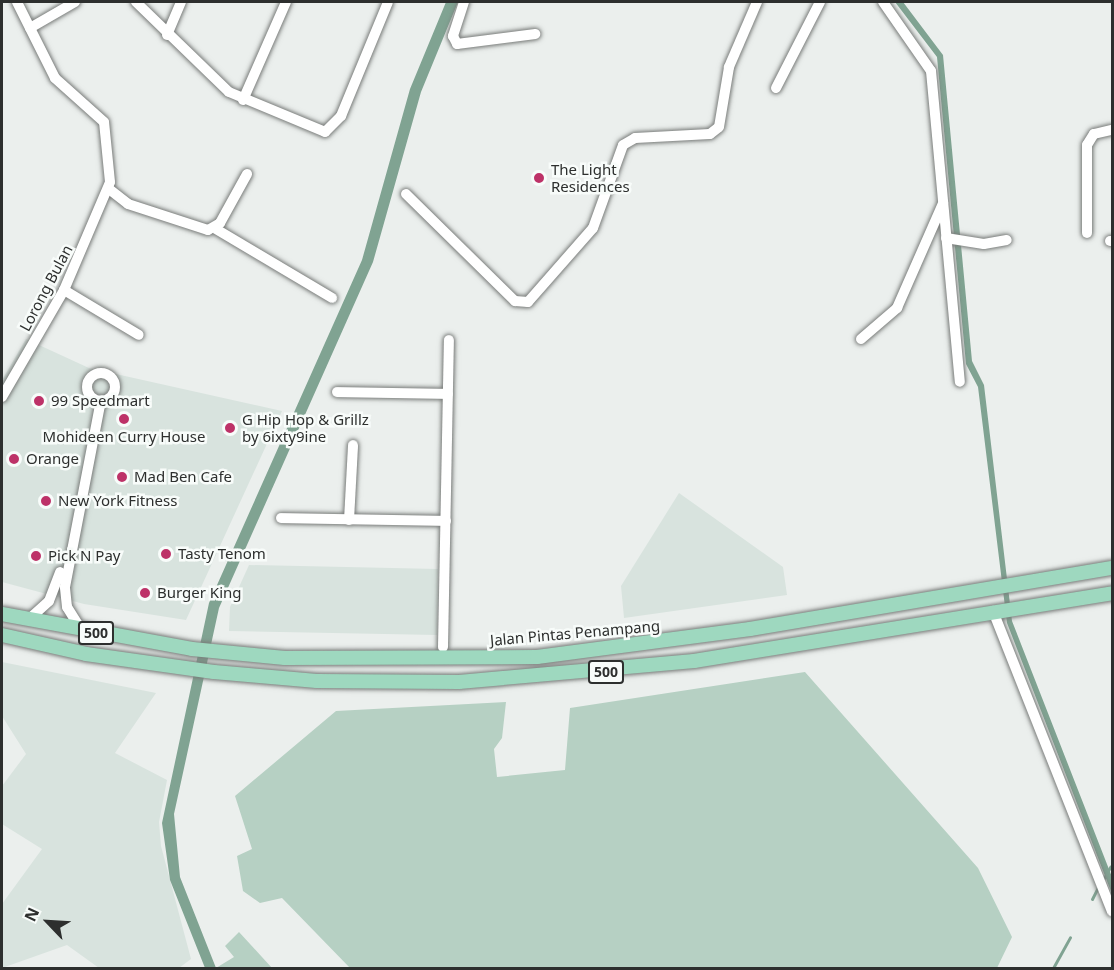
<!DOCTYPE html>
<style>
body{margin:0}
#map{position:relative;width:1114px;height:970px;overflow:hidden;background:#ebefed;font-family:"Noto Sans",sans-serif}
div>[style]{position:absolute}
[style*='--x']{left:calc(var(--x)*1px);top:calc(var(--y)*1px);width:calc(var(--w)*1px);rotate:calc(var(--a)*1deg)}
.built>*{inset:0;background:#d8e3de}
.green>*{inset:0;background:#b6d0c3}
.water>*{inset:0;background:#80a392}
.stream>*{height:3px;margin:-1.5px;padding:0 1.5px;transform-origin:1.5px;border-radius:1.5px;background:#80a392}
.roads{filter:drop-shadow(0 0 2px #797c7a) drop-shadow(0 0 2px #797c7a)}
.minor>*{height:10px;margin:-5px;padding:0 5px;transform-origin:5px;border-radius:5px;background:#fff}
.minor>.ring{margin:-5px;padding:0;box-sizing:content-box;background:none;border:10px solid #fff;border-radius:50%}
.major>*{height:14px;margin:-7px;padding:0 7px;transform-origin:7px;border-radius:7px;background:#9ed8bf}
.dots>*{width:16px;height:16px;translate:-50% -50%;box-sizing:border-box;border:3px solid #f8fcfa;border-radius:50%}
span{translate:-50% -50%;white-space:nowrap;text-align:center;line-height:1.15;-webkit-text-stroke:5px #f8fcfa;paint-order:stroke}
.shield-label span{padding:2px 4px;background:#f8fcfa;border:2px solid;border-radius:4px;-webkit-text-stroke-width:0}
.shield-label{font-size:14px;color:#2d2f2e;font-weight:700}
.poi-label{font-size:15px;color:#2d2f2e}
.left{translate:0 -50%;text-align:left}
.street-label{font-size:15px;color:#2d2f2e}
.frame{position:absolute;inset:0;border:3px solid #2d2f2e;pointer-events:none}
.north{position:absolute;left:18px;top:892px;width:60px;height:60px;-webkit-text-stroke:4px #f8fcfa;paint-order:stroke;rotate:295deg;font-size:16px;font-weight:700;line-height:24px;text-align:center;color:#2d2f2e}
.north::after{content:'';display:block;margin:auto;width:21px;height:27px;background:#2d2f2e;clip-path:polygon(50% 0,100% 100%,50% 72%,0 100%)}
</style>
<div id="map">
<div class="built">
<div style="clip-path:polygon(26px 339px,89px 368px,282px 411px,186px 620px,84px 604px,2px 582px,2px 380px)"></div>
<div style="clip-path:polygon(679px 493px,783px 567px,787px 595px,624px 618px,621px 586px)"></div>
<div style="clip-path:polygon(249px 565px,438px 569px,437px 635px,229px 631px,230px 607px)"></div>
<div style="clip-path:polygon(2px 662px,156px 693px,115px 753px,167px 780px,159px 822px,161px 846px,191px 959px,179px 968px,99px 968px,67px 945px,2px 968px,2px 904px,42px 849px,2px 824px,2px 786px,26px 754px,2px 716px)"></div>
</div>
<div class="green">
<div style="clip-path:polygon(805px 672px,978px 868px,1012px 937px,997px 968px,350px 968px,282px 898px,260px 903px,243px 891px,237px 856px,252px 849px,235px 796px,336px 711px,506px 702px,502px 738px,494px 749px,497px 777px,565px 770px,570px 708px)"></div>
<div style="clip-path:polygon(239px 932px,272px 968px,216px 968px,234px 957px,225px 946px)"></div>
</div>
<div class="water">
<div style="clip-path:polygon(446px 2px,458px 2px,421px 92px,373px 262px,219px 608px,174px 814px,180px 877px,216px 968px,205px 968px,170px 880px,162px 823px,209px 603px,362px 260px,410px 89px)"></div>
<div style="clip-path:polygon(895px 2px,903px 2px,943px 55px,972px 361px,984px 385px,1012px 621px,1112px 877px,1112px 894px,1007px 623px,978px 387px,966px 364px,937px 57px)"></div>
</div>
<div class="stream">
<div style="--x:1104;--y:878;--w:13;--a:-61"></div>
<div style="--x:1092;--y:899;--w:13;--a:-63"></div>
<div style="--x:1053;--y:968;--w:35;--a:-61"></div>
</div>
<div class="roads">
<div class="minor">
<div style="--x:136;--y:2;--w:129;--a:44.1"></div>
<div style="--x:229;--y:92;--w:104;--a:22.6"></div>
<div style="--x:325;--y:132;--w:23;--a:-45"></div>
<div style="--x:341;--y:116;--w:123;--a:-67.6"></div>
<div style="--x:464;--y:2;--w:36;--a:108"></div>
<div style="--x:453;--y:36;--w:9;--a:63"></div>
<div style="--x:457;--y:44;--w:79;--a:-7.3"></div>
<div style="--x:883;--y:2;--w:84;--a:55.2"></div>
<div style="--x:931;--y:71;--w:312;--a:84.7"></div>
<div style="--x:30;--y:28;--w:52;--a:-30"></div>
<div style="--x:167;--y:35;--w:36;--a:-67"></div>
<div style="--x:776;--y:88;--w:97;--a:-62.9"></div>
<div style="--x:243;--y:100;--w:107;--a:-66.3"></div>
<div style="--x:109;--y:189;--w:24;--a:38"></div>
<div style="--x:128;--y:204;--w:84;--a:18"></div>
<div style="--x:208;--y:230;--w:14;--a:-30"></div>
<div style="--x:220;--y:223;--w:56;--a:-61.1"></div>
<div style="--x:406;--y:194;--w:153;--a:44.5"></div>
<div style="--x:515;--y:301;--w:13;--a:4"></div>
<div style="--x:528;--y:302;--w:98;--a:-48.7"></div>
<div style="--x:593;--y:228;--w:88;--a:-70.1"></div>
<div style="--x:623;--y:145;--w:14;--a:-30"></div>
<div style="--x:635;--y:138;--w:75;--a:-3.1"></div>
<div style="--x:710;--y:134;--w:11;--a:-38"></div>
<div style="--x:719;--y:127;--w:61;--a:-80.5"></div>
<div style="--x:729;--y:67;--w:71;--a:-66.7"></div>
<div style="--x:216;--y:229;--w:135;--a:30.7"></div>
<div style="--x:1087;--y:233;--w:88;--a:-90"></div>
<div style="--x:1087;--y:145;--w:13;--a:-58"></div>
<div style="--x:1094;--y:134;--w:18;--a:-13"></div>
<div style="--x:946;--y:238;--w:38;--a:9"></div>
<div style="--x:984;--y:244;--w:23;--a:-10"></div>
<div style="--x:1110;--y:241;--w:2;--a:0"></div>
<div style="--x:64;--y:290;--w:87;--a:31"></div>
<div style="--x:861;--y:339;--w:48;--a:-40.7"></div>
<div style="--x:897;--y:308;--w:115;--a:-66.3"></div>
<div class="ring" style="left:87px;top:373px;width:18px;height:18px"></div>
<div style="--x:337;--y:392;--w:111;--a:1"></div>
<div style="--x:2;--y:397;--w:124;--a:-59.9"></div>
<div style="--x:64;--y:290;--w:117;--a:-66.9"></div>
<div style="--x:110;--y:182;--w:60;--a:-95.7"></div>
<div style="--x:104;--y:122;--w:66;--a:-138.1"></div>
<div style="--x:55;--y:78;--w:85;--a:-116.6"></div>
<div style="--x:281;--y:518;--w:165;--a:1"></div>
<div style="--x:349;--y:520;--w:75;--a:-86.9"></div>
<div style="--x:993;--y:611;--w:323;--a:68.4"></div>
<div style="--x:28;--y:620;--w:28;--a:-42"></div>
<div style="--x:49;--y:601;--w:31;--a:-69"></div>
<div style="--x:82;--y:631;--w:28;--a:-122"></div>
<div style="--x:67;--y:607;--w:20;--a:-96"></div>
<div style="--x:65;--y:587;--w:190;--a:-79.1"></div>
<div style="--x:443;--y:647;--w:307;--a:-88.9"></div>
</div>
<div class="major">
<div style="--x:2;--y:614;--w:193;--a:10.4"></div>
<div style="--x:192;--y:649;--w:93;--a:5.5"></div>
<div style="--x:285;--y:658;--w:252;--a:-0.2"></div>
<div style="--x:537;--y:657;--w:215;--a:-7.5"></div>
<div style="--x:750;--y:629;--w:367;--a:-9.6"></div>
<div style="--x:2;--y:635;--w:86;--a:12.7"></div>
<div style="--x:86;--y:654;--w:129;--a:8"></div>
<div style="--x:214;--y:672;--w:103;--a:5"></div>
<div style="--x:317;--y:681;--w:142;--a:0.4"></div>
<div style="--x:459;--y:682;--w:236;--a:-5.1"></div>
<div style="--x:694;--y:661;--w:423;--a:-9.2"></div>
</div>
</div>
<div class="dots">
<div style="left:539px;top:178px;background:#bd3268"></div>
<div style="left:39px;top:401px;background:#bd3268"></div>
<div style="left:124px;top:419px;background:#bd3268"></div>
<div style="left:230px;top:428px;background:#bd3268"></div>
<div style="left:14px;top:459px;background:#bd3268"></div>
<div style="left:122px;top:477px;background:#bd3268"></div>
<div style="left:46px;top:501px;background:#bd3268"></div>
<div style="left:166px;top:554px;background:#bd3268"></div>
<div style="left:36px;top:556px;background:#bd3268"></div>
<div style="left:145px;top:593px;background:#bd3268"></div>
</div>
<div class="shield-label">
<span style="left:96px;top:633px">500</span>
<span style="left:606px;top:672px">500</span>
</div>
<div class="poi-label">
<span class="left" style="left:551px;top:178px">The Light<br>Residences</span>
<span class="left" style="left:51px;top:401px">99 Speedmart</span>
<span class="left" style="left:242px;top:428px">G Hip Hop &amp; Grillz<br>by 6ixty9ine</span>
<span style="left:124px;top:437px">Mohideen Curry House</span>
<span class="left" style="left:26px;top:459px">Orange</span>
<span class="left" style="left:134px;top:477px">Mad Ben Cafe</span>
<span class="left" style="left:58px;top:501px">New York Fitness</span>
<span class="left" style="left:178px;top:554px">Tasty Tenom</span>
<span class="left" style="left:48px;top:556px">Pick N Pay</span>
<span class="left" style="left:157px;top:593px">Burger King</span>
</div>
<div class="street-label">
<span style="left:46px;top:288px;rotate:-62deg">Lorong Bulan</span>
<span style="left:575px;top:633px;rotate:-5deg">Jalan Pintas Penampang</span>
</div>
<div class="frame"></div>
<div class="north">N</div>
</div>
